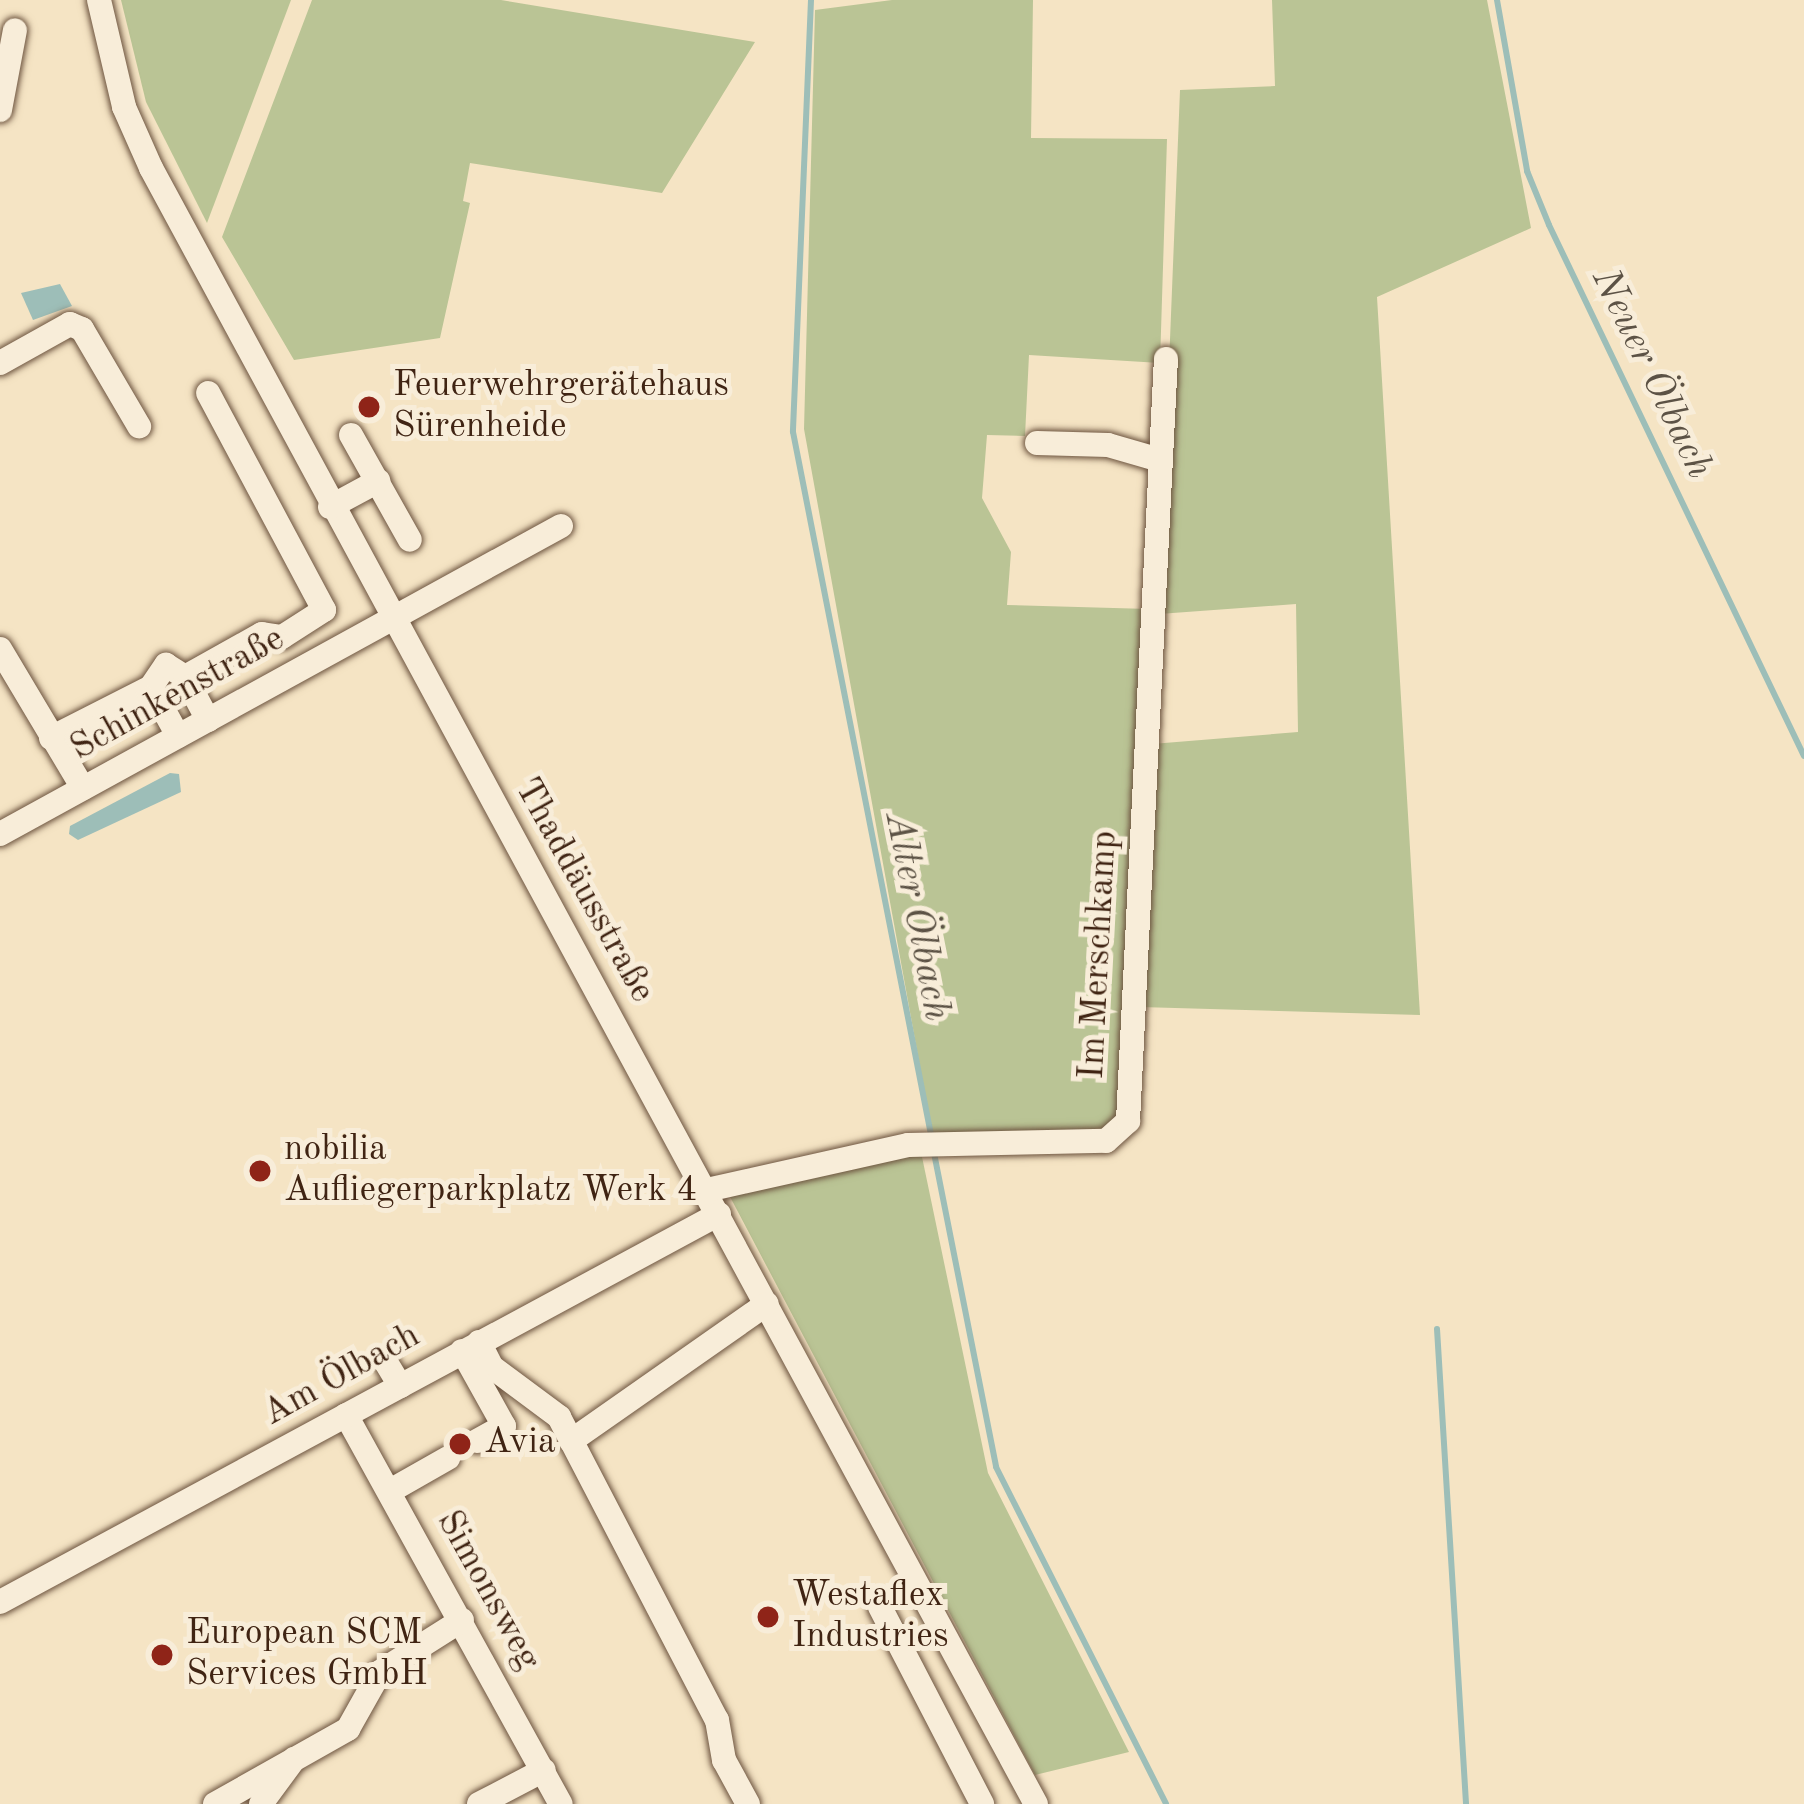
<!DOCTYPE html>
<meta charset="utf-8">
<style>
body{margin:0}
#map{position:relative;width:1804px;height:1804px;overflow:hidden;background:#f5e4c4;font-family:"Old Standard TT",serif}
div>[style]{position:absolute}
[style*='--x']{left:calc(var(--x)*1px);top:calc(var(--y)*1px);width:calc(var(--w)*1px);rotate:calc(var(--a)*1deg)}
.green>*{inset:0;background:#bac495}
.water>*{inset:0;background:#9dbeb8}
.stream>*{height:6px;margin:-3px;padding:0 3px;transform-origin:3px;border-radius:3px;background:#9dbeb8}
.roads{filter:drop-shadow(0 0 3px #6d543f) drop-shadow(0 0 3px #6d543f)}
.minor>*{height:24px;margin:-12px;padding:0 12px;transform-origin:12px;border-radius:12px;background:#f8edd9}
.dots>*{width:33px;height:33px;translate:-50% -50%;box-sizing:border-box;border:6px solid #f8edd9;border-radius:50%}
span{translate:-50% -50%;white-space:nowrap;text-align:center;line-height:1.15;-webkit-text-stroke:10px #f8edd9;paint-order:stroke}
.poi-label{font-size:36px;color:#402413}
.left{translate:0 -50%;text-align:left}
.street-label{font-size:36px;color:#402413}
.water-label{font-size:39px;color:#5c5245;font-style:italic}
</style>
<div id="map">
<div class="green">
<div style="clip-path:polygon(121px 0,291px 0,207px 223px,146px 102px)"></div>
<div style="clip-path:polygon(312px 0,501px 0,755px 42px,662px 193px,470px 163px,463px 201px,470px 203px,440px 338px,294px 360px,222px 237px)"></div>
<div style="clip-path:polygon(892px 0,1033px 0,1031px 138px,1167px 139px,1160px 363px,1029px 355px,1025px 436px,987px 435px,982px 498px,1011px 552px,1007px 605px,1149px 609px,1122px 1117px,1105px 1135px,932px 1133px,804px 429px,815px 10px)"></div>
<div style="clip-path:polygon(1272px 0,1487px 0,1531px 228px,1377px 297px,1420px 1015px,1140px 1007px,1152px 744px,1298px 732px,1296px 604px,1159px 614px,1180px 90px,1275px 86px)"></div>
<div style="clip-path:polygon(921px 1152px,988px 1473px,1129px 1752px,1035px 1775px,728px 1193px)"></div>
</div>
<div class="water">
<div style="clip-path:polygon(60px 284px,72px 306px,33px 320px,21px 293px)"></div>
<div style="clip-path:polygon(170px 773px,179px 774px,181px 792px,78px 840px,69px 834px,70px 826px)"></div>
</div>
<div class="stream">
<div style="--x:811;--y:0;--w:432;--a:92.4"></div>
<div style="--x:793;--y:432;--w:722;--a:78.89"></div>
<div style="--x:1497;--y:0;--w:174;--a:80"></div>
<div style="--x:1527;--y:171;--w:58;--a:67.8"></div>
<div style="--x:1549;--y:225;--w:589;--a:64.35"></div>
<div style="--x:934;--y:1153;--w:320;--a:78.8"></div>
<div style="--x:996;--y:1467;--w:377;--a:63.2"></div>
<div style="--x:1437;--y:1329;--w:476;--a:86.5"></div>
</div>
<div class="roads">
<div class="minor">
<div style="--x:99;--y:0;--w:110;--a:76.8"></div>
<div style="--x:124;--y:107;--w:67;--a:66.1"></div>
<div style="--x:151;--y:168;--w:1860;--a:61.59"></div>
<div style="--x:0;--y:110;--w:81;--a:-79.4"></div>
<div style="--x:0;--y:363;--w:80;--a:-29.1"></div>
<div style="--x:70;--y:324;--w:13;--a:23"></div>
<div style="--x:82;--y:329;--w:113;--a:59.6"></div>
<div style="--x:351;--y:435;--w:120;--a:60.7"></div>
<div style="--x:1037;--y:443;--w:71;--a:1.6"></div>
<div style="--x:1108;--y:445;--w:54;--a:16.1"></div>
<div style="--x:330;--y:507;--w:55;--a:-28.4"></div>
<div style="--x:0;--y:649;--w:162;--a:59.2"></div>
<div style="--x:185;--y:677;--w:88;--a:-29.2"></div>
<div style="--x:262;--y:634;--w:20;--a:9"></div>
<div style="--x:282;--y:637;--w:50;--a:-32.7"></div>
<div style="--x:324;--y:610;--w:246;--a:-118.1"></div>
<div style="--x:151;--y:687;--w:56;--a:61.1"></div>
<div style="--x:51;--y:738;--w:112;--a:-27"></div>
<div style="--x:151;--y:687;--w:27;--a:-56"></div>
<div style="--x:166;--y:665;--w:22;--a:32"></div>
<div style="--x:185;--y:677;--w:49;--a:61.9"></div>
<div style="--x:0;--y:834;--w:640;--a:-28.77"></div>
<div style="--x:707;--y:1190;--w:206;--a:-12.6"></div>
<div style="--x:908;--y:1145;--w:198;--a:-1.2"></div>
<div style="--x:1106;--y:1141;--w:30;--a:-42"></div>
<div style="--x:1128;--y:1121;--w:763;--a:-87.15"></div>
<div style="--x:479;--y:1342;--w:28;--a:63"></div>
<div style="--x:492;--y:1367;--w:84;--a:36.7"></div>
<div style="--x:559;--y:1417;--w:342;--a:62.5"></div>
<div style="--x:717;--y:1720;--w:41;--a:80.1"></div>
<div style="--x:724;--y:1760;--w:50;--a:61.4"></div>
<div style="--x:462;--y:1351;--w:86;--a:60.8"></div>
<div style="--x:504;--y:1426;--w:31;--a:151"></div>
<div style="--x:387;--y:1364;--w:26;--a:59"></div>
<div style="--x:346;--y:1415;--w:444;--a:61.1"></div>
<div style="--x:571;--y:1441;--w:239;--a:-35"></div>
<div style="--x:390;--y:1491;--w:67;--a:-29.6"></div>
<div style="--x:0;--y:1602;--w:817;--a:-28.35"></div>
<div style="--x:880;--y:1607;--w:222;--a:62.6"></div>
<div style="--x:215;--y:1804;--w:153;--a:-29.4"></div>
<div style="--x:348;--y:1729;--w:65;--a:-60.7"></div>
<div style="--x:380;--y:1672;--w:97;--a:-32.4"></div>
<div style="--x:261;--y:1804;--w:56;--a:-53.7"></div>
<div style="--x:479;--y:1804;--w:73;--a:-27.6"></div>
</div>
</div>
<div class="dots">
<div style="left:369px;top:407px;background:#8f2418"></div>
<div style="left:260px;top:1171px;background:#8f2418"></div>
<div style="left:460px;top:1444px;background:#8f2418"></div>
<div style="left:768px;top:1617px;background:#8f2418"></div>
<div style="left:162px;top:1655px;background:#8f2418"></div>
</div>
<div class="poi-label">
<span class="left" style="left:393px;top:407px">Feuerwehrgerätehaus<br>Sürenheide</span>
<span class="left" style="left:284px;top:1171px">nobilia<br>Aufliegerparkplatz Werk 4</span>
<span class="left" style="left:484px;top:1444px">Avia</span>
<span class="left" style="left:792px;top:1617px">Westaflex<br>Industries</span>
<span class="left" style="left:186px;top:1655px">European SCM<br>Services GmbH</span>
</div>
<div class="street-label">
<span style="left:178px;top:695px;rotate:-29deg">Schinkenstraße</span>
<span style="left:583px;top:891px;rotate:61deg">Thaddäusstraße</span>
<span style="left:1100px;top:955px;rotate:-87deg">Im Merschkamp</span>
<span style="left:342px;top:1376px;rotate:-29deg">Am Ölbach</span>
<span style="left:487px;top:1591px;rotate:61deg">Simonsweg</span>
</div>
<div class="water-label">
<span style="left:1651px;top:374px;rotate:64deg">Neuer Ölbach</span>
<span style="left:916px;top:917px;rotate:79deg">Alter Ölbach</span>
</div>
</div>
